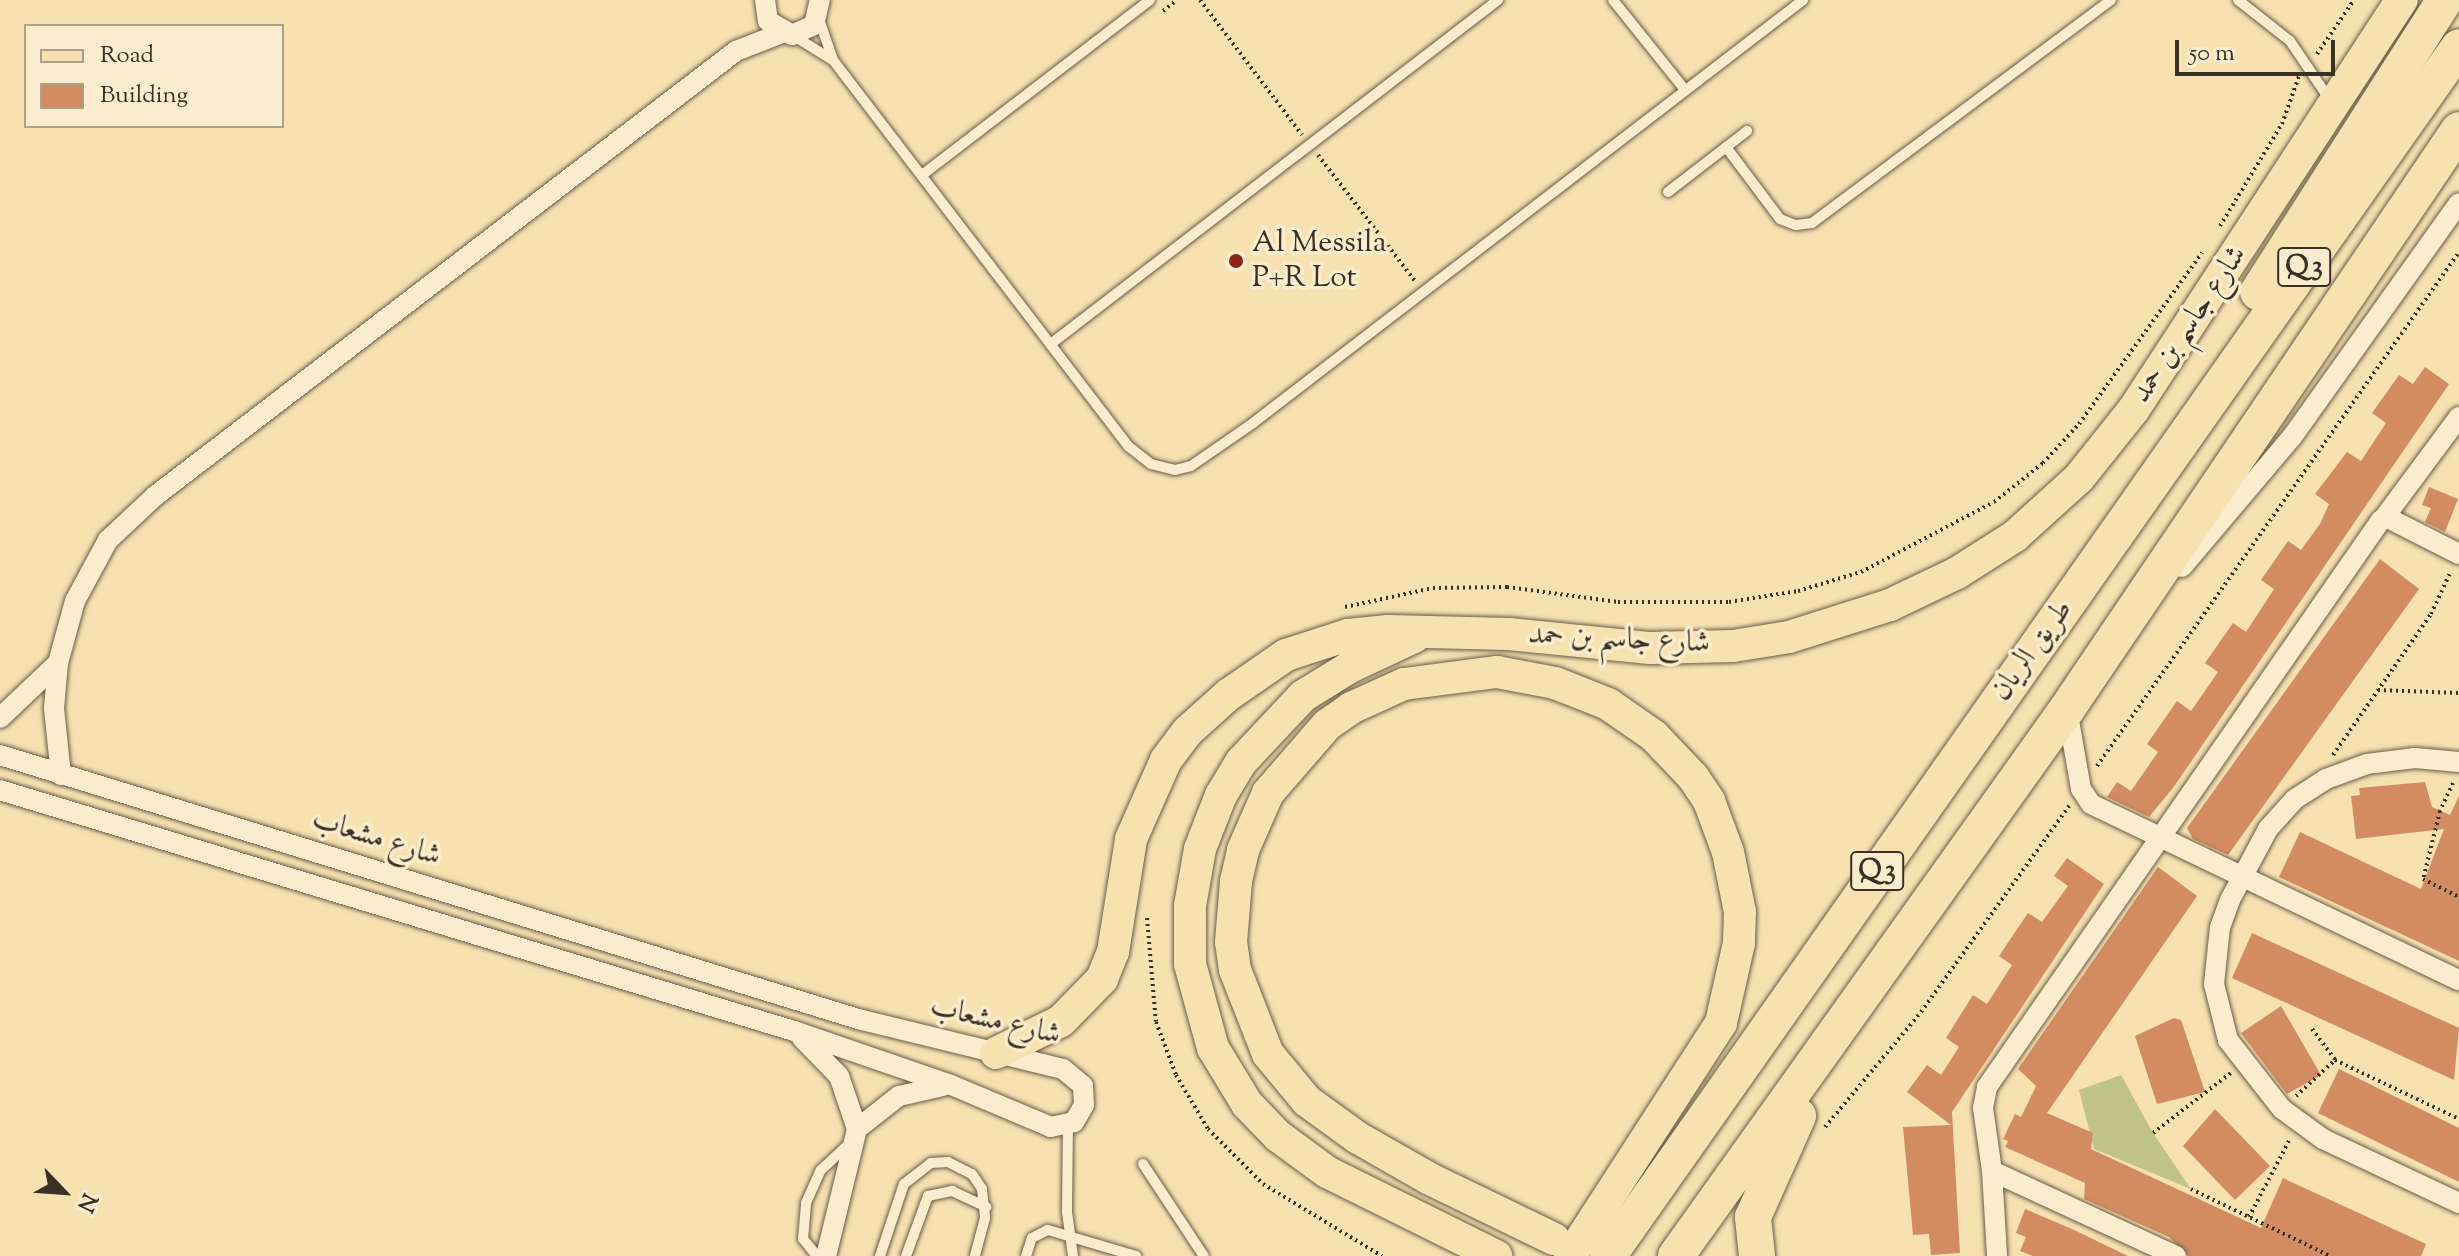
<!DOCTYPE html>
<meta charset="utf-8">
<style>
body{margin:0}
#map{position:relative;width:2459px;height:1256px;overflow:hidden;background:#f7e1b1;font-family:"Sorts Mill Goudy",Amiri,serif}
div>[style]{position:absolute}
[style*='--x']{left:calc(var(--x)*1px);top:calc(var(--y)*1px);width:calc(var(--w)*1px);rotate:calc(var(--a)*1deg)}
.green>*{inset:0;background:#bfc289}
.building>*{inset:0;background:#d38b61}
.path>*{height:4px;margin-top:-2px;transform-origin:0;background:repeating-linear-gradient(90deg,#3a3125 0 2px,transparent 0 6px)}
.roads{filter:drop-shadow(0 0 2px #695d48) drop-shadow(0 0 2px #695d48)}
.lane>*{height:10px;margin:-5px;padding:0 5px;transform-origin:5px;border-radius:5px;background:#faeccc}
.street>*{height:20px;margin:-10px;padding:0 10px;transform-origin:10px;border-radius:10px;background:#faeccc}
.primary>*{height:32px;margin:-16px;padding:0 16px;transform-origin:16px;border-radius:16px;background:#f7e1b1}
.highway>*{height:36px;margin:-18px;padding:0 18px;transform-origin:18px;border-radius:18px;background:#f7e1b1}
.dots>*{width:22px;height:22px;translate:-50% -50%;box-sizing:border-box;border:4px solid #faeccc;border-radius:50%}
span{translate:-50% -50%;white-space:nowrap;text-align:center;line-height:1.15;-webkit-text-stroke:7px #faeccc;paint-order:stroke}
.shield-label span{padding:2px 6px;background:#faeccc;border:2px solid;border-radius:6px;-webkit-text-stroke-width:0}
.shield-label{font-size:28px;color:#3a3125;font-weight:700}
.poi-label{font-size:30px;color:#3a3125}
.left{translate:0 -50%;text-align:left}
.street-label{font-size:30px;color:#3a3125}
.legend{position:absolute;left:24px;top:24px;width:260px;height:104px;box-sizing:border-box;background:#faeccc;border:2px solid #ada189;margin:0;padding:10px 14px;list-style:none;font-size:24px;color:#3a3125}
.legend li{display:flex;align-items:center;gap:16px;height:40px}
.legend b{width:40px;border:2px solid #ada189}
.north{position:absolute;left:24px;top:1152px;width:80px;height:80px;-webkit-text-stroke:6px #faeccc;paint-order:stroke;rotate:115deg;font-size:22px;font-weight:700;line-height:32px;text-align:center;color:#3a3125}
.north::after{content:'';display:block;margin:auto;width:28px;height:36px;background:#3a3125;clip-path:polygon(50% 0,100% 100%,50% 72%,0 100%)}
.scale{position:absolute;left:2175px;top:40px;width:160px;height:36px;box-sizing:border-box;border:4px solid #3a3125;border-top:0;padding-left:10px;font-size:24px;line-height:28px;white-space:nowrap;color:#3a3125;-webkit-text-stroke:6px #faeccc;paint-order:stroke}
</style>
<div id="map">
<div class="green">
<div style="clip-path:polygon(2121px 1075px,2153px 1133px,2191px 1189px,2094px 1149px,2079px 1090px)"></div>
</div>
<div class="building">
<div style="clip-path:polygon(2425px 367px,2449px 384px,2173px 788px,2149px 817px,2107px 797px,2117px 782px,2131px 791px,2158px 752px,2147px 744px,2177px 701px,2191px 711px,2218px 672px,2205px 663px,2233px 623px,2246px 632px,2274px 589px,2261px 580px,2288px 541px,2301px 550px,2320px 524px,2329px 504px,2315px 494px,2347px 452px,2361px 461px,2386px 423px,2372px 413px,2399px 375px,2413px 384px)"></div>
<div style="clip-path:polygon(2429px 487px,2458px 499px,2445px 532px,2425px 522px,2431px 508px,2422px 505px)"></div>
<div style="clip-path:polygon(2380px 559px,2419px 589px,2228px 855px,2193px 839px,2187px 828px)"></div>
<div style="clip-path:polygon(2425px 782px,2432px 807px,2450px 815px,2459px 796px,2459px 961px,2279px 877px,2300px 832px,2421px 889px,2444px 829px,2356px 839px,2351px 796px,2360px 795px,2359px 788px)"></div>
<div style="clip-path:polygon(2067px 858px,2104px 884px,1952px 1112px,1960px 1253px,1931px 1255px,1929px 1234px,1913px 1235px,1903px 1127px,1951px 1125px,1907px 1092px,1927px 1065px,1941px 1075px,1959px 1047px,1946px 1038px,1961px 1014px,1973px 995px,1987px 1004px,2012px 965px,1999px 956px,2028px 913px,2042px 922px,2068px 886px,2054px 876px)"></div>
<div style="clip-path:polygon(2158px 867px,2197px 896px,2047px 1113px,2093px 1133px,2091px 1149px,2261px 1228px,2283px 1178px,2426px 1244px,2421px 1256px,2189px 1256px,2169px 1237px,2084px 1199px,2085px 1183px,2005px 1147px,2008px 1141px,2003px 1139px,2015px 1114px,2021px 1117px,2036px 1086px,2018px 1069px)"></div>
<div style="clip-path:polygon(2252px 933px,2459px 1028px,2454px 1080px,2232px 978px)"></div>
<div style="clip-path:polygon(2281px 1006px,2321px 1075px,2287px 1094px,2241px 1033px)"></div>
<div style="clip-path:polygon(2174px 1018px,2181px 1020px,2205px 1092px,2157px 1104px,2135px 1036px)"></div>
<div style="clip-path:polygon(2339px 1069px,2459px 1128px,2459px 1182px,2318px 1113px)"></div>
<div style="clip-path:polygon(2215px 1109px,2270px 1166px,2235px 1200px,2183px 1146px)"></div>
<div style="clip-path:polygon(2025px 1209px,2072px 1229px,2128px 1256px,2033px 1256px,2020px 1251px,2026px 1237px,2016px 1233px)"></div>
</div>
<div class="path">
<div style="--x:1200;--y:0;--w:169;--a:52.9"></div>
<div style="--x:1163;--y:11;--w:18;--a:-38"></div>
<div style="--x:2317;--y:54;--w:65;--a:-55.6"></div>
<div style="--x:1318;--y:155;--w:159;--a:52.4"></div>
<div style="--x:2220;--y:226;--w:119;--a:-58.7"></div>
<div style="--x:2282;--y:124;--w:51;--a:-70.5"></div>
<div style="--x:1345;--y:607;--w:90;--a:-12.2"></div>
<div style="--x:1433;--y:588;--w:74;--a:-0.8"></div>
<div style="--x:1507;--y:587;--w:112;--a:7.7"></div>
<div style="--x:1618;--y:602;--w:111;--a:0"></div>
<div style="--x:1729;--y:602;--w:70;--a:-9.1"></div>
<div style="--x:1798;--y:591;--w:66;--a:-16.8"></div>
<div style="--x:1861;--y:572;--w:150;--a:-27.8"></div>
<div style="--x:1994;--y:502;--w:63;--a:-38.5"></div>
<div style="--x:2043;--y:463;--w:53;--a:-47.3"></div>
<div style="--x:2079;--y:424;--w:211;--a:-54.3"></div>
<div style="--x:2378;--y:690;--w:81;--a:2.1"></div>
<div style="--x:2333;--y:755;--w:172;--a:-55.2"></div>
<div style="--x:2431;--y:614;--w:47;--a:-65.1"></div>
<div style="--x:2097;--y:766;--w:629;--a:-54.84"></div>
<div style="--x:2453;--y:783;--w:31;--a:115"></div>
<div style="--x:2440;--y:811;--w:70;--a:104"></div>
<div style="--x:2423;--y:879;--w:40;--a:26.6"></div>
<div style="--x:1147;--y:918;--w:104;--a:85.1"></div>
<div style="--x:1156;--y:1022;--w:57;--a:69.3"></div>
<div style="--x:1176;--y:1075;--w:63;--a:59.3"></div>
<div style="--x:1208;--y:1129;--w:78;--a:45"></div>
<div style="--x:1263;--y:1184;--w:139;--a:31.2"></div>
<div style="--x:2312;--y:1029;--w:39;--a:53"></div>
<div style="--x:2335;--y:1060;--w:137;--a:25.4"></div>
<div style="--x:2296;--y:1096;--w:53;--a:-42.7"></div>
<div style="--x:1825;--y:1127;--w:150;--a:-50.1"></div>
<div style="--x:1921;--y:1012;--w:254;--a:-54.3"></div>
<div style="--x:2153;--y:1133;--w:98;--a:-37.6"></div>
<div style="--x:2191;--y:1189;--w:154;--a:25.7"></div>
<div style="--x:2249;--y:1217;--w:88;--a:-62.3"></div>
</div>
<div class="roads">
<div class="lane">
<div style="--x:1613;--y:0;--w:115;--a:51.3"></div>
<div style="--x:2238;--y:0;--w:66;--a:38.3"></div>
<div style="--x:2290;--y:41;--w:71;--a:55.9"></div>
<div style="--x:819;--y:19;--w:43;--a:71.1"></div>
<div style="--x:833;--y:60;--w:486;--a:52.6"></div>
<div style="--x:1128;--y:446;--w:29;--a:38"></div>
<div style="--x:1151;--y:464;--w:25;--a:14"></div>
<div style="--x:1175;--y:470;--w:16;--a:-14"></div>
<div style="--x:1191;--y:466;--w:75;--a:-34.7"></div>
<div style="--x:1253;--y:423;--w:694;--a:-37.56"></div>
<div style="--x:794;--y:36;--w:44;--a:31.9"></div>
<div style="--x:1726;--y:147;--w:90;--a:53.1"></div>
<div style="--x:1780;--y:219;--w:17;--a:21"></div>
<div style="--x:1796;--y:225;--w:16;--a:-7"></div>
<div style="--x:1812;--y:223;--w:373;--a:-36.7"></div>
<div style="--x:922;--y:175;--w:287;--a:-37.5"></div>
<div style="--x:1668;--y:192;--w:100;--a:-37.7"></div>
<div style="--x:1052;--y:343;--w:563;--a:-37.56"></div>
<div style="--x:1068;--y:1125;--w:87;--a:90.7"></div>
<div style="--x:1067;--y:1212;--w:44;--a:82.2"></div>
<div style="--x:1143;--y:1164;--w:110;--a:56.5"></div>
<div style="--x:817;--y:1256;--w:22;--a:-129"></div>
<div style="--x:803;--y:1239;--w:36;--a:-85"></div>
<div style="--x:806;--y:1203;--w:36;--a:-66"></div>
<div style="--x:821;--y:1170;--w:42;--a:-43.1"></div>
<div style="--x:880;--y:1256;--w:76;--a:-71.6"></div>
<div style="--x:904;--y:1184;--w:34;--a:-38"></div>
<div style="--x:931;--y:1163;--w:17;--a:-3"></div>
<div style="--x:948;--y:1162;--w:27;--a:27"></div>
<div style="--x:972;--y:1174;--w:18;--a:56"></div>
<div style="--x:982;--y:1189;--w:29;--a:84"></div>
<div style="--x:985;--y:1218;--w:39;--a:105"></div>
<div style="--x:906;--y:1256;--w:64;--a:-69.9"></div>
<div style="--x:928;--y:1196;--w:25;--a:-12"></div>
<div style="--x:952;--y:1191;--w:38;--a:25"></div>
<div style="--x:1026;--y:1256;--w:19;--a:-72"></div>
<div style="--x:1032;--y:1238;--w:18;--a:-27"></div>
<div style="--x:1048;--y:1230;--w:92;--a:16.5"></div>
</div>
<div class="street">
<div style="--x:765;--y:0;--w:21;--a:82"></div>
<div style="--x:768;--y:21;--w:28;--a:30"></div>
<div style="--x:792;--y:35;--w:24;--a:-24"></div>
<div style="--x:814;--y:25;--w:26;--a:-77"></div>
<div style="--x:2384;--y:518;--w:126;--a:-53.4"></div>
<div style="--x:2182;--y:567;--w:170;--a:-49.8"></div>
<div style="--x:2292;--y:437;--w:287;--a:-54.5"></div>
<div style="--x:2067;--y:709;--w:81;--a:80.1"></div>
<div style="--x:2081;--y:789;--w:18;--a:56"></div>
<div style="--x:2091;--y:804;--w:408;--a:25.6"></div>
<div style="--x:0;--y:718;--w:80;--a:-43.5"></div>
<div style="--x:0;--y:755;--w:898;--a:17.1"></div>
<div style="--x:858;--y:1019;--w:211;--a:13.7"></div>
<div style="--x:1063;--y:1069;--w:26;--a:40"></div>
<div style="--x:1083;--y:1086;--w:19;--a:87"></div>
<div style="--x:1084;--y:1105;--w:20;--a:120"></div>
<div style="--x:1074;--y:1122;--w:24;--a:168"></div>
<div style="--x:1051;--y:1127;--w:108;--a:-157.2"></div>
<div style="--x:951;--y:1085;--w:166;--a:-161"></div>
<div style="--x:794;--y:1031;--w:830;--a:-163.12"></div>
<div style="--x:2459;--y:762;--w:44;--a:-174.8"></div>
<div style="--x:2415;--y:758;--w:48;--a:172.9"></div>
<div style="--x:2367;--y:764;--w:44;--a:159.9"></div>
<div style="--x:2326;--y:779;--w:38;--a:147"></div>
<div style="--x:2294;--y:800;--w:39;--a:132"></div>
<div style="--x:2268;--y:829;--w:81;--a:118.2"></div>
<div style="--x:2230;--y:900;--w:29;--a:110"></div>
<div style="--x:2220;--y:927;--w:57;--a:96"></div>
<div style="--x:2214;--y:984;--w:58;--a:76"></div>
<div style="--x:2228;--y:1040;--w:88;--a:52"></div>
<div style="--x:2282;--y:1109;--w:51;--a:36.2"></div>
<div style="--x:2323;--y:1139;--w:150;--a:25.2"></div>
<div style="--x:61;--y:775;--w:67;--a:-96"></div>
<div style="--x:54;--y:708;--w:45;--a:-84.9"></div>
<div style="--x:58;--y:663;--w:64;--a:-74.7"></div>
<div style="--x:75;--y:601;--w:69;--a:-61.6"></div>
<div style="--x:108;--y:540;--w:64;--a:-43.1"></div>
<div style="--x:155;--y:496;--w:732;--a:-37.45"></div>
<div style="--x:736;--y:51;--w:49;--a:-21.4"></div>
<div style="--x:802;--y:1038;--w:53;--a:45.8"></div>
<div style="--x:839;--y:1076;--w:56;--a:71.2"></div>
<div style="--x:857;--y:1129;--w:131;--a:103.7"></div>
<div style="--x:857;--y:1129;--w:53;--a:-38.2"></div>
<div style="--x:899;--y:1096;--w:45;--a:-12.8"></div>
<div style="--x:1992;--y:1171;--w:85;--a:86.6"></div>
<div style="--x:2176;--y:1256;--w:203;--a:-155.2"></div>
<div style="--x:1992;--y:1171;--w:64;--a:-98.1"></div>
<div style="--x:1983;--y:1108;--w:21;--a:-79"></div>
<div style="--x:1987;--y:1087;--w:690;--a:-55.21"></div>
<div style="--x:2381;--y:520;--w:7;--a:-16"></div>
<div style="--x:2388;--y:518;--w:80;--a:26.9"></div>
</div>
<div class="primary">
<div style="--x:1414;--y:637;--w:71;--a:154.9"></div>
<div style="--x:1350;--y:667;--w:55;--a:148.3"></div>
<div style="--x:1303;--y:696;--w:91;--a:133.2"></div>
<div style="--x:1241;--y:762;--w:39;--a:121"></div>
<div style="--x:1221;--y:795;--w:58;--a:111.3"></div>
<div style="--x:1200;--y:849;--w:58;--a:100"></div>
<div style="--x:1190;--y:906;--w:58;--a:90"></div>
<div style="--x:1190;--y:964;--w:87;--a:74.7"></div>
<div style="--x:1213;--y:1048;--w:66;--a:58.7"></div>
<div style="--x:1247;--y:1104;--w:45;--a:45.9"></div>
<div style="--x:1278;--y:1136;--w:61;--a:36.3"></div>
<div style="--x:1327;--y:1172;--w:189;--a:26.4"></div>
<div style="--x:996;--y:1053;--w:72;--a:-26.2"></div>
<div style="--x:1061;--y:1021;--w:59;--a:-45.7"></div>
<div style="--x:1102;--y:979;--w:29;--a:-68"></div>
<div style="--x:1113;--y:952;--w:114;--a:-80.9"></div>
<div style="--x:1131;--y:839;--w:86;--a:-66.1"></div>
<div style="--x:1166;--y:760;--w:36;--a:-53"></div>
<div style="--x:1188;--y:731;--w:54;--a:-42"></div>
<div style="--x:1228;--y:695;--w:70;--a:-34.6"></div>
<div style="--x:1286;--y:655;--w:65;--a:-17.9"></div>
<div style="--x:1348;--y:635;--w:40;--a:-5.7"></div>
<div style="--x:1388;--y:631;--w:121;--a:1.4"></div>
<div style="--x:1509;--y:634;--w:142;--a:5.7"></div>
<div style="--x:1650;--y:648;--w:83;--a:-1.4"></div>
<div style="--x:1733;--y:646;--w:57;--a:-9.1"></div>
<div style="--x:1789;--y:637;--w:106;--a:-17.6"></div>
<div style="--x:1890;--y:605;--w:74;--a:-25.5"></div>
<div style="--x:1957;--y:573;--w:69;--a:-32.5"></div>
<div style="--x:2015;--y:536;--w:86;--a:-42.2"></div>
<div style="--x:2079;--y:478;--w:88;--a:-51.4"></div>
<div style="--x:2134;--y:409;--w:489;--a:-56.8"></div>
<div style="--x:1554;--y:1239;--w:138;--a:-154.2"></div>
<div style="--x:1430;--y:1179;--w:83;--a:-150.3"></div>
<div style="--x:1358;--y:1138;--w:63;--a:-144"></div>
<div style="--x:1307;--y:1101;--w:61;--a:-129.7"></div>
<div style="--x:1268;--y:1054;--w:90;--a:-111.4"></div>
<div style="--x:1235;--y:970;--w:28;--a:-98"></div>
<div style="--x:1231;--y:942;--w:61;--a:-85.3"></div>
<div style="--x:1236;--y:881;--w:32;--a:-77"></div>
<div style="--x:1243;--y:850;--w:62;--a:-66.3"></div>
<div style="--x:1268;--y:793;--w:90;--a:-49.1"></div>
<div style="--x:1327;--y:725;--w:29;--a:-35"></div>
<div style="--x:1351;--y:708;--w:58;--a:-24.4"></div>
<div style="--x:1404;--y:684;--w:94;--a:-7.4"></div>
<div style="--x:1497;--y:672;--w:59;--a:10.7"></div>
<div style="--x:1555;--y:683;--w:57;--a:21.6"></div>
<div style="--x:1608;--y:704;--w:56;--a:34.8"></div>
<div style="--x:1654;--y:736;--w:57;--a:46.4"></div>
<div style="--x:1693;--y:777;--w:29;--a:56"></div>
<div style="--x:1709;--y:801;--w:54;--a:69.6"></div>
<div style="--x:1728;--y:852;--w:61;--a:78.7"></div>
<div style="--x:1740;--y:912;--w:31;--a:92"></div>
<div style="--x:1739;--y:943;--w:82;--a:102.7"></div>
<div style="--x:1721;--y:1023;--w:278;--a:122.9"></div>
</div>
<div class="highway">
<div style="--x:2258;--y:292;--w:347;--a:-57.4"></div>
<div style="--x:1608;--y:1256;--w:1478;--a:-54.86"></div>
<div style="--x:1676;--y:1256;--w:672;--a:-54.44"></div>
<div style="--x:2067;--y:709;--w:699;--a:-55.9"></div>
<div style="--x:1757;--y:1256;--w:39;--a:-96"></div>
<div style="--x:1753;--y:1217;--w:111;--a:-66"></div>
</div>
</div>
<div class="dots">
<div style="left:1236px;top:261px;background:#8f2418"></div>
</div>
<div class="shield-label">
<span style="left:2304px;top:267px">Q3</span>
<span style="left:1877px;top:871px">Q3</span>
</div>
<div class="poi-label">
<span class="left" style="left:1252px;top:261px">Al Messila<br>P+R Lot</span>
</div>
<div class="street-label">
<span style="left:2190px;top:325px;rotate:-56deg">شارع جاسم بن حمد</span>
<span style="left:1619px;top:640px;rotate:3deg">شارع جاسم بن حمد</span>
<span style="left:2033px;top:651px;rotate:-54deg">طريق الريان</span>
<span style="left:376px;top:839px;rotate:17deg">شارع مشعاب</span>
<span style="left:995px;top:1022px;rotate:13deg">شارع مشعاب</span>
</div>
<ul class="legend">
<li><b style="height:10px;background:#f7e1b1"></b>Road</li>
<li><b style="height:22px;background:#d38b61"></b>Building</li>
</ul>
<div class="north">N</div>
<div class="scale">50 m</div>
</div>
